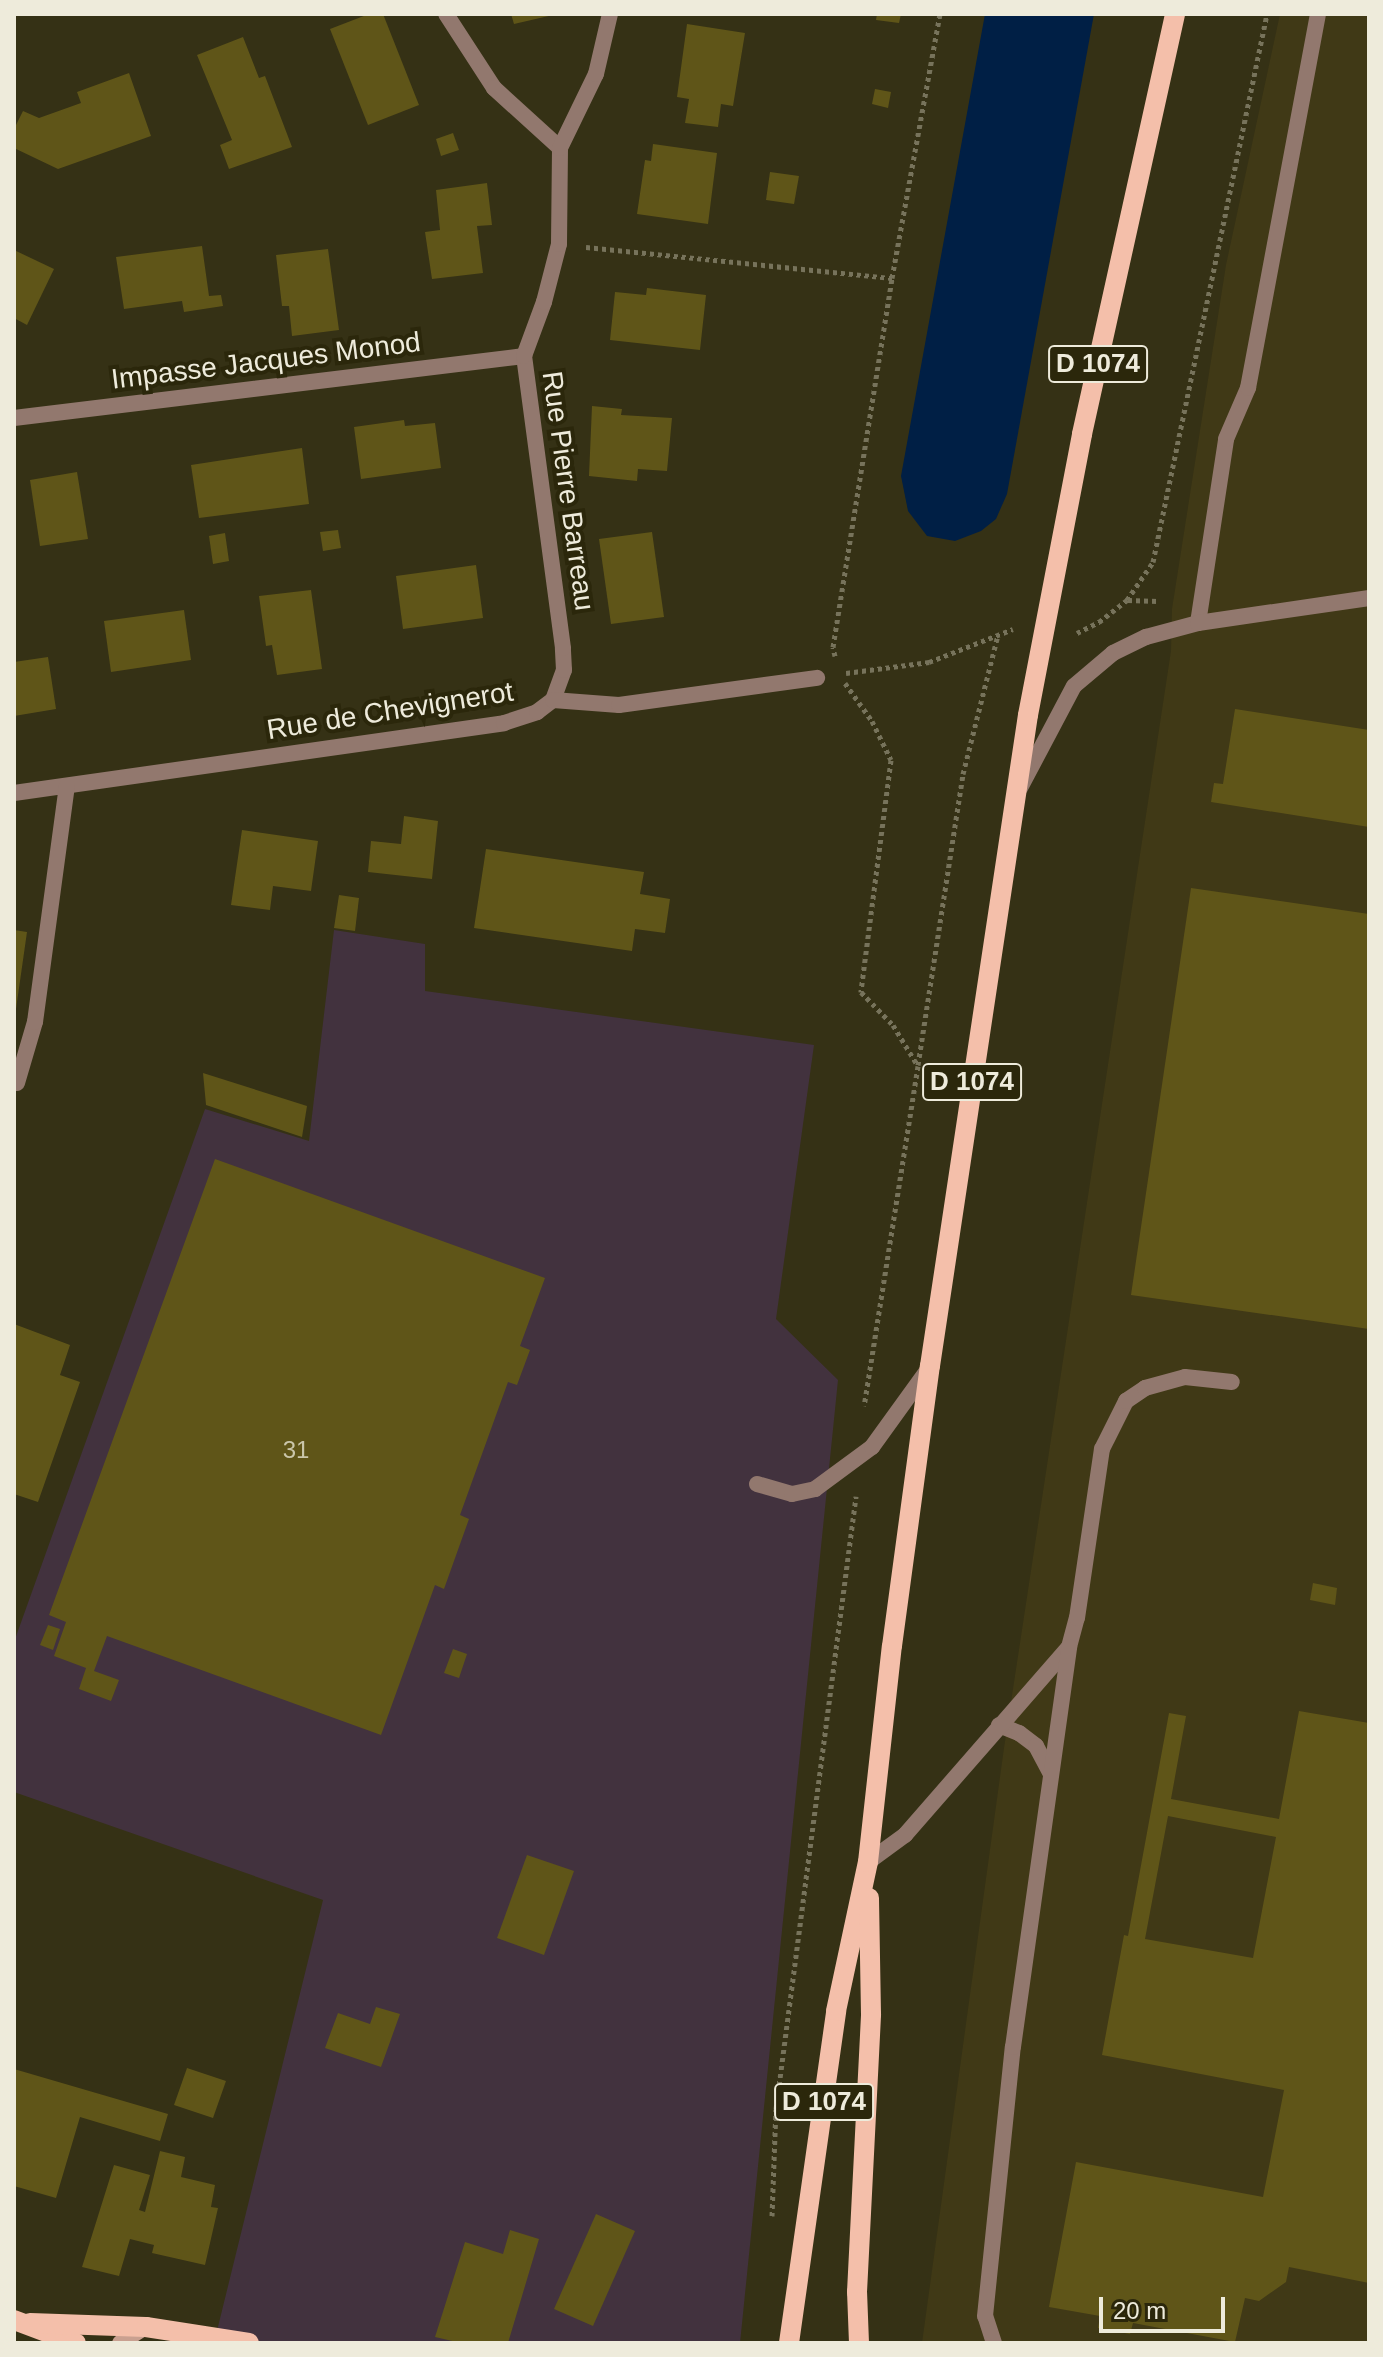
<!DOCTYPE html>
<style>
body{margin:0}
#map{position:relative;width:1383px;height:2357px;overflow:hidden;background:#353115;font-family:Arial,sans-serif}
div>[style]{position:absolute}
[style*='--x']{left:calc(var(--x)*1px);top:calc(var(--y)*1px);width:calc(var(--w)*1px);rotate:calc(var(--a)*1deg)}
.commercial>*{inset:0;background:#42323e}
.built>*{inset:0;background:#403916}
.water>*{inset:0;background:#001f45}
.building>*{inset:0;background:#5f5518}
.path>*{height:5px;margin-top:-2.5px;transform-origin:0;background:repeating-linear-gradient(90deg,#77735b 0 4px,transparent 0 8px)}
.service>*{height:16px;margin:-8px;padding:0 8px;transform-origin:8px;border-radius:8px;background:#92786e}
.minor>*{height:16px;margin:-8px;padding:0 8px;transform-origin:8px;border-radius:8px;background:#92786e}
.secondary>*{height:16px;margin:-8px;padding:0 8px;transform-origin:8px;border-radius:8px;background:#c9a090}
.primary>*{height:20px;margin:-10px;padding:0 10px;transform-origin:10px;border-radius:10px;background:#f4bfaa}
span{translate:-50% -50%;white-space:nowrap;text-align:center;line-height:1.15;-webkit-text-stroke:8px #2b270b;paint-order:stroke}
.number-label{font-size:24px;color:#cac6aa}
.number-label span{-webkit-text-stroke-width:0}
.shield-label span{padding:2px 6px;background:#2b270b;border:2px solid;border-radius:6px;-webkit-text-stroke-width:0}
.shield-label{font-size:26px;color:#eeebdb;font-weight:700}
.street-label{font-size:28px;color:#eeebdb}
.frame{position:absolute;inset:0;border:16px solid #eeebdb;pointer-events:none}
.scale{position:absolute;left:1099px;top:2297px;width:126px;height:36px;box-sizing:border-box;border:4px solid #eeebdb;border-top:0;padding-left:10px;font-size:24px;line-height:28px;white-space:nowrap;color:#eeebdb;-webkit-text-stroke:6px #2b270b;paint-order:stroke}
</style>
<div id="map">
<div class="commercial">
<div style="clip-path:polygon(334px 930px,425px 944px,425px 991px,814px 1045px,776px 1319px,838px 1380px,740px 2343px,214px 2343px,323px 1900px,14px 1792px,14px 1642px,205px 1109px,309px 1141px)"></div>
</div>
<div class="built">
<div style="clip-path:polygon(1280px 14px,1369px 14px,1369px 2343px,922px 2343px,1004px 1748px,1171px 651px,1172px 609px,1226px 265px)"></div>
</div>
<div class="water">
<div style="clip-path:polygon(985px 14px,1094px 14px,1007px 494px,996px 519px,981px 531px,955px 541px,927px 536px,908px 511px,901px 476px)"></div>
</div>
<div class="building">
<div style="clip-path:polygon(369px 14px,383px 14px,419px 105px,368px 125px,330px 29px)"></div>
<div style="clip-path:polygon(511px 14px,553px 14px,553px 15px,514px 24px)"></div>
<div style="clip-path:polygon(877px 14px,901px 14px,899px 23px,876px 20px)"></div>
<div style="clip-path:polygon(687px 24px,745px 33px,733px 106px,721px 104px,718px 127px,685px 123px,689px 99px,677px 97px)"></div>
<div style="clip-path:polygon(243px 37px,259px 78px,265px 76px,292px 147px,229px 169px,220px 145px,232px 140px,197px 55px)"></div>
<div style="clip-path:polygon(129px 73px,151px 136px,58px 169px,14px 148px,14px 129px,23px 111px,39px 118px,81px 103px,77px 92px)"></div>
<div style="clip-path:polygon(875px 89px,891px 92px,888px 108px,872px 104px)"></div>
<div style="clip-path:polygon(453px 133px,459px 150px,441px 156px,436px 139px)"></div>
<div style="clip-path:polygon(653px 144px,717px 153px,708px 224px,637px 214px,645px 160px,651px 161px)"></div>
<div style="clip-path:polygon(770px 172px,799px 176px,794px 204px,766px 200px)"></div>
<div style="clip-path:polygon(487px 183px,492px 225px,477px 226px,483px 273px,432px 279px,425px 232px,440px 230px,436px 190px)"></div>
<div style="clip-path:polygon(202px 246px,209px 296px,221px 295px,223px 306px,184px 312px,182px 301px,124px 309px,116px 257px)"></div>
<div style="clip-path:polygon(328px 249px,339px 330px,292px 336px,289px 306px,282px 306px,276px 255px)"></div>
<div style="clip-path:polygon(14px 250px,54px 269px,27px 325px,14px 318px)"></div>
<div style="clip-path:polygon(647px 288px,706px 295px,700px 350px,610px 340px,615px 292px,646px 295px)"></div>
<div style="clip-path:polygon(592px 406px,622px 409px,621px 415px,672px 418px,667px 471px,638px 469px,637px 481px,589px 476px)"></div>
<div style="clip-path:polygon(404px 420px,405px 426px,435px 423px,441px 468px,361px 479px,354px 427px)"></div>
<div style="clip-path:polygon(302px 448px,309px 504px,199px 518px,191px 465px)"></div>
<div style="clip-path:polygon(77px 472px,88px 539px,40px 546px,30px 480px)"></div>
<div style="clip-path:polygon(338px 530px,341px 548px,323px 551px,320px 532px)"></div>
<div style="clip-path:polygon(652px 532px,664px 617px,611px 624px,599px 539px)"></div>
<div style="clip-path:polygon(225px 533px,229px 561px,213px 564px,209px 536px)"></div>
<div style="clip-path:polygon(476px 565px,483px 618px,403px 629px,396px 576px)"></div>
<div style="clip-path:polygon(311px 590px,322px 669px,277px 675px,272px 645px,266px 646px,259px 596px)"></div>
<div style="clip-path:polygon(184px 610px,191px 660px,111px 672px,104px 621px)"></div>
<div style="clip-path:polygon(48px 657px,56px 709px,14px 716px,14px 662px)"></div>
<div style="clip-path:polygon(1235px 709px,1369px 730px,1369px 827px,1211px 802px,1214px 783px,1223px 784px)"></div>
<div style="clip-path:polygon(404px 816px,438px 821px,432px 879px,368px 872px,371px 841px,401px 844px)"></div>
<div style="clip-path:polygon(242px 830px,318px 841px,311px 891px,273px 886px,270px 910px,231px 905px)"></div>
<div style="clip-path:polygon(486px 849px,644px 872px,640px 894px,670px 899px,665px 933px,635px 929px,632px 951px,474px 928px)"></div>
<div style="clip-path:polygon(1191px 888px,1369px 914px,1369px 1329px,1131px 1295px)"></div>
<div style="clip-path:polygon(339px 895px,359px 898px,355px 931px,334px 928px)"></div>
<div style="clip-path:polygon(14px 930px,27px 932px,16px 1009px,14px 1009px)"></div>
<div style="clip-path:polygon(203px 1073px,307px 1106px,302px 1137px,206px 1105px)"></div>
<div style="clip-path:polygon(215px 1159px,545px 1278px,520px 1346px,530px 1350px,517px 1385px,508px 1382px,460px 1515px,469px 1519px,444px 1589px,435px 1585px,381px 1735px,107px 1636px,94px 1671px,119px 1680px,111px 1701px,79px 1689px,86px 1668px,54px 1656px,66px 1622px,49px 1615px)"></div>
<div style="clip-path:polygon(14px 1324px,70px 1345px,60px 1375px,80px 1382px,38px 1502px,14px 1494px)"></div>
<div style="clip-path:polygon(1313px 1583px,1337px 1588px,1335px 1605px,1310px 1600px)"></div>
<div style="clip-path:polygon(48px 1625px,60px 1629px,53px 1650px,40px 1645px)"></div>
<div style="clip-path:polygon(453px 1649px,467px 1654px,459px 1678px,444px 1673px)"></div>
<div style="clip-path:polygon(evenodd,1299px 1711px,1369px 1723px,1369px 2283px,1289px 2267px,1286px 2282px,1259px 2301px,1245px 2298px,1235px 2342px,1133px 2323px,1130px 2334px,1098px 2328px,1100px 2316px,1049px 2307px,1076px 2162px,1263px 2197px,1284px 2090px,1102px 2055px,1124px 1935px,1128px 1936px,1169px 1713px,1186px 1716px,1171px 1799px,1279px 1819px,1299px 1711px,1168px 1816px,1276px 1837px,1253px 1958px,1145px 1939px,1168px 1816px)"></div>
<div style="clip-path:polygon(527px 1855px,574px 1871px,544px 1955px,497px 1938px)"></div>
<div style="clip-path:polygon(376px 2007px,400px 2014px,381px 2067px,325px 2048px,338px 2013px,370px 2024px)"></div>
<div style="clip-path:polygon(187px 2068px,226px 2081px,213px 2118px,174px 2105px)"></div>
<div style="clip-path:polygon(14px 2069px,168px 2114px,160px 2141px,80px 2117px,56px 2198px,14px 2186px)"></div>
<div style="clip-path:polygon(160px 2151px,185px 2157px,181px 2177px,215px 2185px,211px 2207px,218px 2208px,205px 2265px,152px 2253px,154px 2245px,130px 2239px,119px 2276px,82px 2267px,114px 2165px,150px 2175px,139px 2210px,145px 2212px)"></div>
<div style="clip-path:polygon(596px 2214px,635px 2231px,593px 2326px,554px 2309px)"></div>
<div style="clip-path:polygon(510px 2230px,539px 2239px,508px 2343px,461px 2343px,435px 2337px,465px 2242px,503px 2254px)"></div>
</div>
<div class="path">
<div style="--x:586;--y:247;--w:308;--a:5.8"></div>
<div style="--x:1128;--y:600;--w:30;--a:2"></div>
<div style="--x:1077;--y:633;--w:25;--a:-27"></div>
<div style="--x:1099;--y:622;--w:36;--a:-38"></div>
<div style="--x:1127;--y:600;--w:46;--a:-55.6"></div>
<div style="--x:1153;--y:562;--w:560;--a:-78.25"></div>
<div style="--x:835;--y:656;--w:9;--a:-103"></div>
<div style="--x:833;--y:647;--w:374;--a:-80.9"></div>
<div style="--x:892;--y:278;--w:268;--a:-79.7"></div>
<div style="--x:846;--y:673;--w:84;--a:-7.5"></div>
<div style="--x:929;--y:662;--w:90;--a:-21.4"></div>
<div style="--x:845;--y:683;--w:47;--a:54.6"></div>
<div style="--x:872;--y:721;--w:43;--a:64"></div>
<div style="--x:891;--y:760;--w:234;--a:97.4"></div>
<div style="--x:861;--y:992;--w:46;--a:45.9"></div>
<div style="--x:893;--y:1025;--w:48;--a:58.6"></div>
<div style="--x:918;--y:1066;--w:344;--a:99"></div>
<div style="--x:918;--y:1065;--w:294;--a:-81.2"></div>
<div style="--x:963;--y:774;--w:143;--a:-75.9"></div>
<div style="--x:772;--y:2216;--w:107;--a:-87.9"></div>
<div style="--x:776;--y:2109;--w:618;--a:-82.56"></div>
</div>
<div class="service">
<div style="--x:1198;--y:623;--w:186;--a:-81.3"></div>
<div style="--x:1226;--y:439;--w:56;--a:-66.7"></div>
<div style="--x:1248;--y:388;--w:380;--a:-79.4"></div>
<div style="--x:757;--y:1484;--w:36;--a:16"></div>
<div style="--x:792;--y:1494;--w:24;--a:-12"></div>
<div style="--x:815;--y:1489;--w:71;--a:-36.4"></div>
<div style="--x:872;--y:1447;--w:97;--a:-54.2"></div>
<div style="--x:999;--y:1725;--w:22;--a:22"></div>
<div style="--x:1019;--y:1733;--w:21;--a:37"></div>
<div style="--x:1036;--y:1746;--w:30;--a:62"></div>
<div style="--x:868;--y:1862;--w:46;--a:-36.1"></div>
<div style="--x:905;--y:1835;--w:249;--a:-48.9"></div>
<div style="--x:1069;--y:1647;--w:30;--a:-75"></div>
<div style="--x:1077;--y:1618;--w:171;--a:-81.6"></div>
<div style="--x:1102;--y:1449;--w:54;--a:-63.4"></div>
<div style="--x:1126;--y:1401;--w:23;--a:-34"></div>
<div style="--x:1145;--y:1388;--w:41;--a:-15.4"></div>
<div style="--x:1185;--y:1377;--w:47;--a:6.1"></div>
<div style="--x:994;--y:2343;--w:28;--a:-108"></div>
<div style="--x:985;--y:2316;--w:270;--a:-84.1"></div>
<div style="--x:1013;--y:2047;--w:404;--a:-82"></div>
</div>
<div class="minor">
<div style="--x:446;--y:14;--w:88;--a:57"></div>
<div style="--x:494;--y:88;--w:89;--a:42.3"></div>
<div style="--x:14;--y:418;--w:514;--a:-6.93"></div>
<div style="--x:553;--y:700;--w:32;--a:-70"></div>
<div style="--x:564;--y:670;--w:22;--a:-93"></div>
<div style="--x:563;--y:648;--w:295;--a:-97.6"></div>
<div style="--x:524;--y:356;--w:58;--a:-69.7"></div>
<div style="--x:544;--y:302;--w:60;--a:-75.5"></div>
<div style="--x:559;--y:244;--w:96;--a:-89.4"></div>
<div style="--x:560;--y:148;--w:82;--a:-64.1"></div>
<div style="--x:596;--y:74;--w:62;--a:-76.9"></div>
<div style="--x:1020;--y:788;--w:115;--a:-62.1"></div>
<div style="--x:1074;--y:686;--w:51;--a:-40.2"></div>
<div style="--x:1113;--y:653;--w:37;--a:-26"></div>
<div style="--x:1146;--y:637;--w:54;--a:-15.1"></div>
<div style="--x:1198;--y:623;--w:173;--a:-8.3"></div>
<div style="--x:14;--y:793;--w:495;--a:-8.1"></div>
<div style="--x:504;--y:723;--w:35;--a:-18"></div>
<div style="--x:537;--y:712;--w:20;--a:-37"></div>
<div style="--x:553;--y:700;--w:66;--a:4.3"></div>
<div style="--x:619;--y:705;--w:200;--a:-7.8"></div>
<div style="--x:17;--y:1083;--w:64;--a:-73.6"></div>
<div style="--x:35;--y:1022;--w:238;--a:-82.3"></div>
</div>
<div class="secondary">
<div style="--x:120;--y:2343;--w:31;--a:-32"></div>
</div>
<div class="primary">
<div style="--x:14;--y:2320;--w:66;--a:20.4"></div>
<div style="--x:30;--y:2323;--w:116;--a:2"></div>
<div style="--x:146;--y:2327;--w:104;--a:8.8"></div>
<div style="--x:789;--y:2343;--w:335;--a:-81.9"></div>
<div style="--x:836;--y:2011;--w:152;--a:-77.9"></div>
<div style="--x:868;--y:1862;--w:217;--a:-83.7"></div>
<div style="--x:892;--y:1646;--w:283;--a:-82.3"></div>
<div style="--x:930;--y:1366;--w:658;--a:-81.44"></div>
<div style="--x:1028;--y:715;--w:286;--a:-79.1"></div>
<div style="--x:1082;--y:434;--w:430;--a:-77.5"></div>
<div style="--x:859;--y:2343;--w:51;--a:-92.2"></div>
<div style="--x:857;--y:2292;--w:278;--a:-87.1"></div>
<div style="--x:871;--y:2014;--w:116;--a:-91"></div>
</div>
<div class="number-label">
<span style="left:296px;top:1450px">31</span>
</div>
<div class="shield-label">
<span style="left:1098px;top:364px">D 1074</span>
<span style="left:972px;top:1082px">D 1074</span>
<span style="left:824px;top:2102px">D 1074</span>
</div>
<div class="street-label">
<span style="left:266px;top:361px;rotate:-7deg">Impasse Jacques Monod</span>
<span style="left:568px;top:491px;rotate:82deg">Rue Pierre Barreau</span>
<span style="left:390px;top:711px;rotate:-9deg">Rue de Chevignerot</span>
</div>
<div class="frame"></div>
<div class="scale">20 m</div>
</div>
